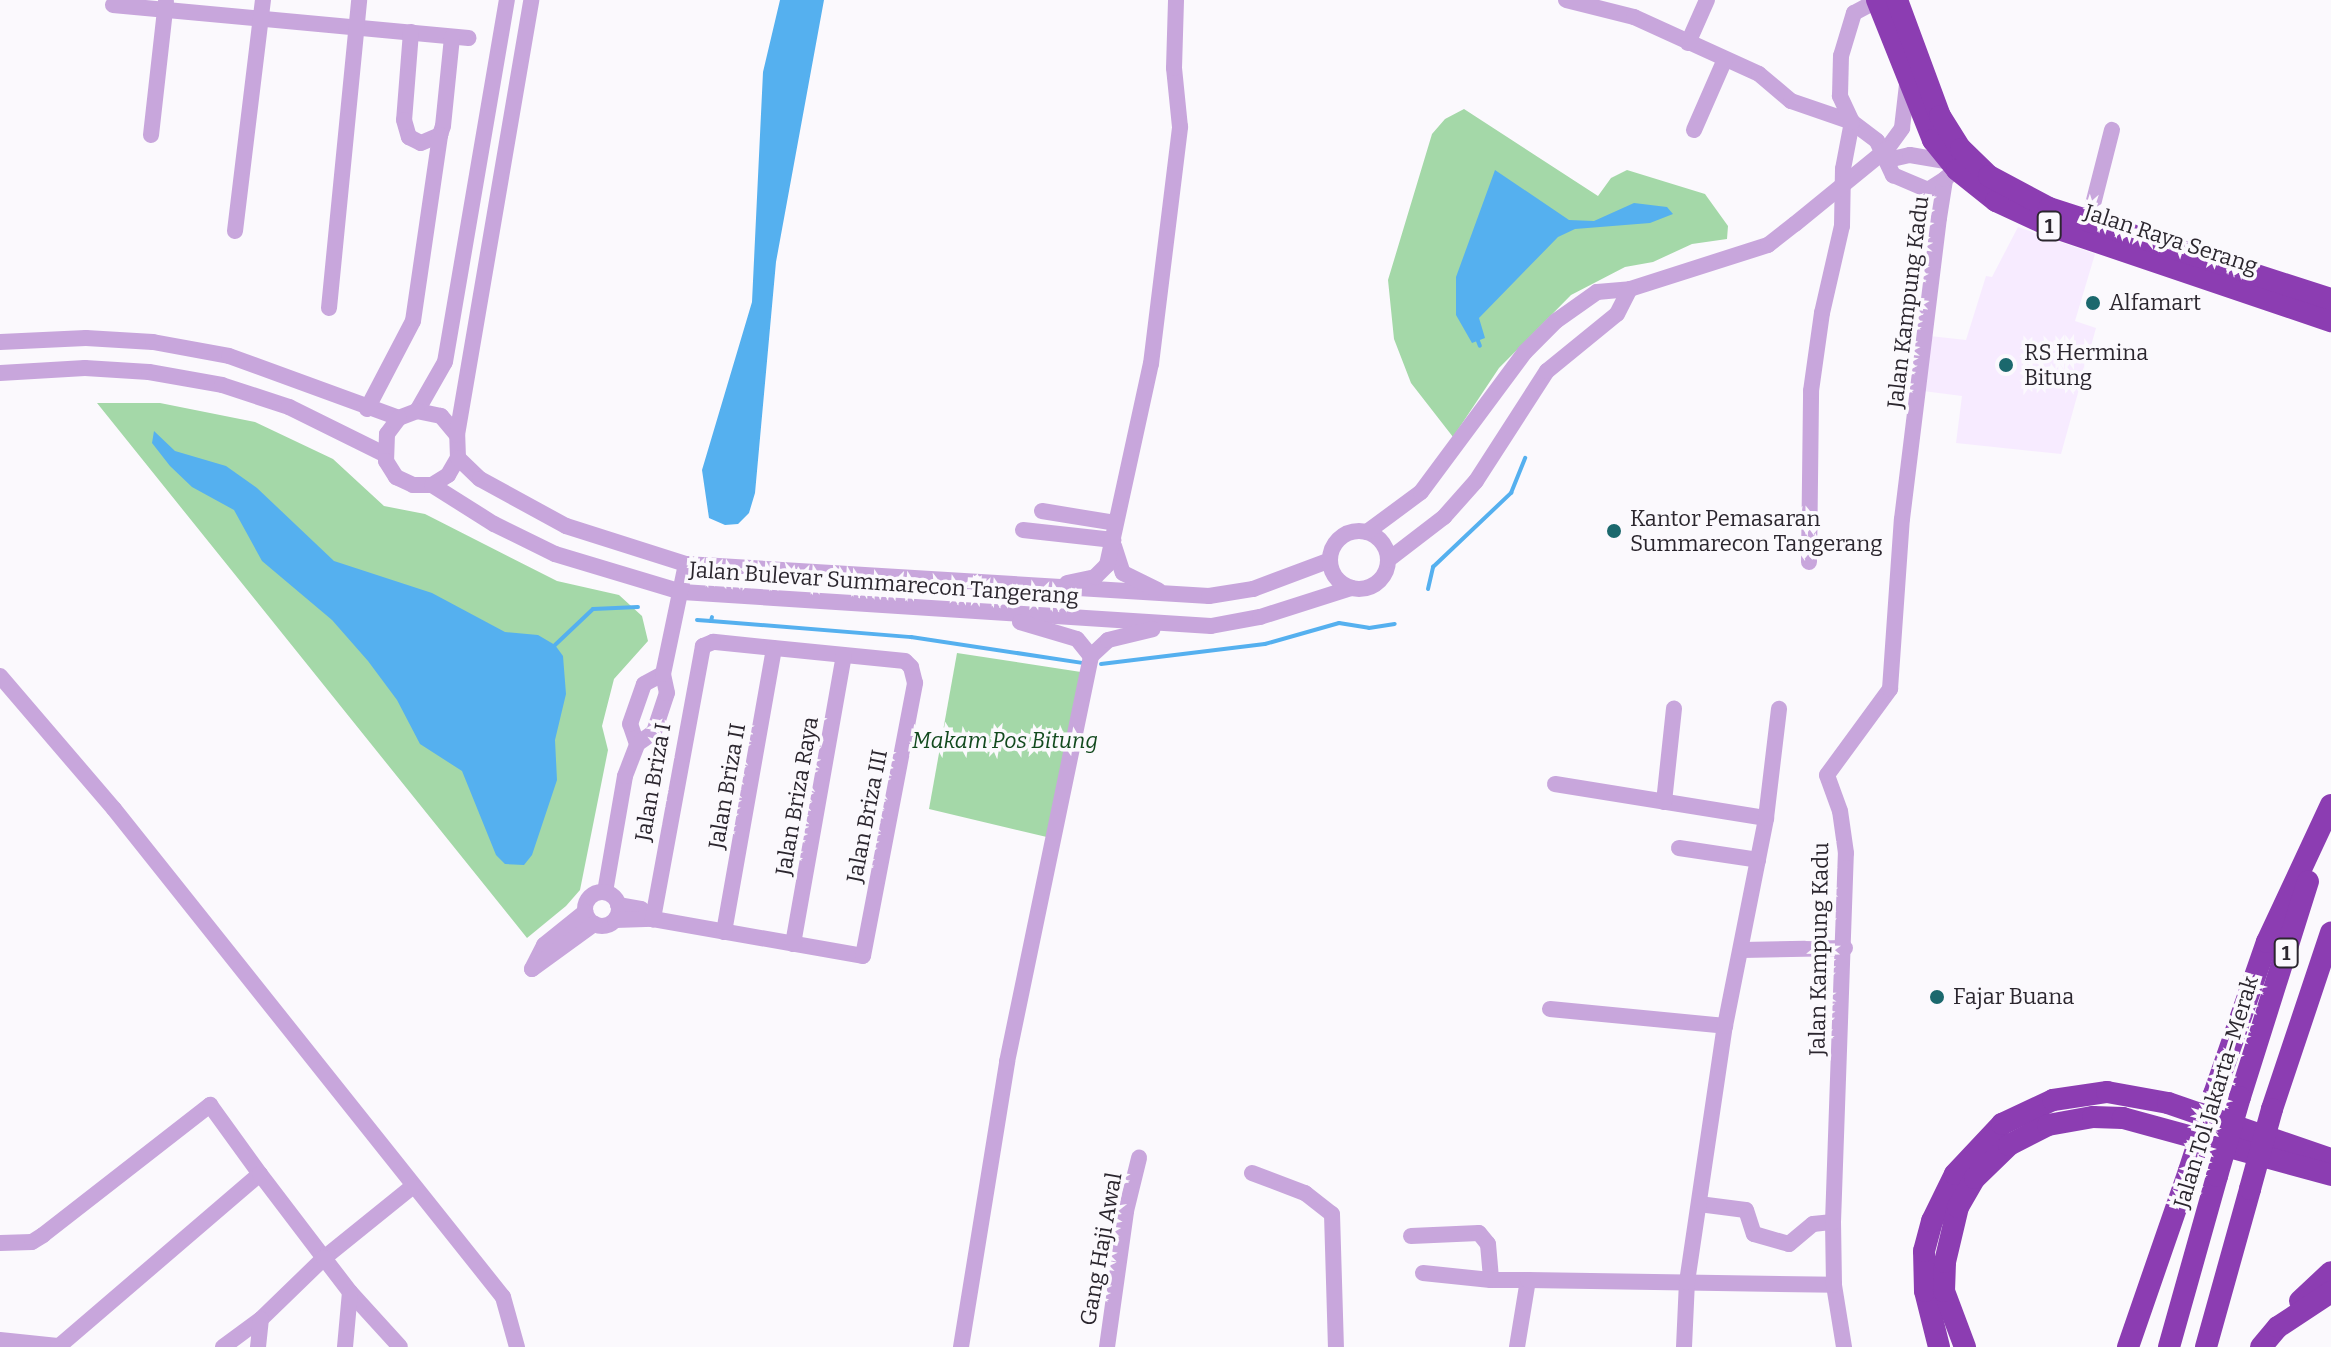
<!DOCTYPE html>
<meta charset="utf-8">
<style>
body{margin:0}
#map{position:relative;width:2331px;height:1347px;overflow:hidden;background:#fbf9fd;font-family:Bitter,serif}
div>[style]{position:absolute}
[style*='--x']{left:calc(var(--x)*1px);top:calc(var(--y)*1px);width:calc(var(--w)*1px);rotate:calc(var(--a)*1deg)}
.medical>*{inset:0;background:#f7ebff}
.green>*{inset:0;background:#a4d8a8}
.water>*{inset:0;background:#55b0ef}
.stream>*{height:4px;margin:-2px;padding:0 2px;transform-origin:2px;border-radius:2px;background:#55b0ef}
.minor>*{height:16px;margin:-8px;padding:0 8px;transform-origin:8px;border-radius:8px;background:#c8a6dc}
.minor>.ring{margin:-8px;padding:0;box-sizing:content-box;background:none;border:16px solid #c8a6dc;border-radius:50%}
.highway>*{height:22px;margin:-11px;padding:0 11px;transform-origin:11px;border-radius:11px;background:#8c3db2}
.minor-bridge>*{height:16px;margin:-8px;padding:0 8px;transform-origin:8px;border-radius:8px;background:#c8a6dc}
.highway-bridge>*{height:22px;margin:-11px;padding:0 11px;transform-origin:11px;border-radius:11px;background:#8c3db2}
.dots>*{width:22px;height:22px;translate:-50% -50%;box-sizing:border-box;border:4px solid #fbf9fd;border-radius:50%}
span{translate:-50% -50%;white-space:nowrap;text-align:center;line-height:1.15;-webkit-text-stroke:7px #fbf9fd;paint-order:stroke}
.shield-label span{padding:2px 6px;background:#fbf9fd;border:2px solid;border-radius:6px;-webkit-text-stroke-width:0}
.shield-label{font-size:20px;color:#2b262e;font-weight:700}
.street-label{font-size:22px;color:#2b262e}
.poi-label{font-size:22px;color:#2b262e}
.left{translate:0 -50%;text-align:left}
.park-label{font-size:22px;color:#124a1e;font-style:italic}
</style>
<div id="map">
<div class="medical">
<div style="clip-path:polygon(2018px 227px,2095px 254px,2075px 321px,2096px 328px,2061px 454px,1956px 443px,1962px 396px,1923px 391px,1930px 336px,1966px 340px,1986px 276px,1992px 277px)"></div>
</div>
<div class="green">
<div style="clip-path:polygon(1464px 109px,1598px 196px,1611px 178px,1627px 170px,1705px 194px,1728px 226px,1727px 239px,1692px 244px,1653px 262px,1625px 267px,1571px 295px,1499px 368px,1453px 437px,1411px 383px,1394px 339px,1388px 280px,1432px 134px,1445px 119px)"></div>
<div style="clip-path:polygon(97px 403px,160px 403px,255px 422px,333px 459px,384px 506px,425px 514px,557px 581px,619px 595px,642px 616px,648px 641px,614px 679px,602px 726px,608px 750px,580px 890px,566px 906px,527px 938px)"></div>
<div style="clip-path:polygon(957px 653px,1081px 672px,1051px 838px,929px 809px)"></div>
</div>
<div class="water">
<div style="clip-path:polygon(780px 0,824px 0,776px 262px,755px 493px,749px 513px,738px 524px,725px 525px,709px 518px,702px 470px,752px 302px,763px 72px)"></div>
<div style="clip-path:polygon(1495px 170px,1569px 220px,1594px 221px,1634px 203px,1667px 207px,1673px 214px,1650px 223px,1575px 229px,1558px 237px,1479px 318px,1485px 338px,1472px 343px,1456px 315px,1456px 277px)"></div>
<div style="clip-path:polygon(154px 431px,175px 451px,226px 466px,257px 488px,334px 561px,432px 593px,505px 632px,538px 635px,555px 645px,563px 656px,566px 694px,555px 740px,557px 780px,532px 855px,524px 865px,505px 864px,496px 855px,462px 771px,420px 744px,397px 700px,368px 661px,332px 620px,262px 561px,234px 510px,192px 487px,170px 466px,152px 443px)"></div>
</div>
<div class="stream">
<div style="--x:1478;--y:341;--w:5;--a:68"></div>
<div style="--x:1428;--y:589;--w:23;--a:-77"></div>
<div style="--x:1433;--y:567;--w:108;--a:-43.5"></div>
<div style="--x:1511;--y:493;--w:38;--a:-68"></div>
<div style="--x:697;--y:620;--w:14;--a:4"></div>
<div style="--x:711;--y:621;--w:4;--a:-76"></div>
<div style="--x:711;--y:621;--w:201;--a:4.6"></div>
<div style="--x:911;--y:637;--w:173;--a:8.6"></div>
<div style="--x:555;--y:645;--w:52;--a:-43.5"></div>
<div style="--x:593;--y:609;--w:45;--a:-2.5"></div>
<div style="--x:1101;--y:664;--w:165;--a:-7"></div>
<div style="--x:1265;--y:644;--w:77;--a:-15.8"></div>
<div style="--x:1339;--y:623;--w:30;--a:9"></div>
<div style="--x:1369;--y:628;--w:26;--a:-9"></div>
</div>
<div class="minor">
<div style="--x:1566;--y:0;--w:70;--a:14"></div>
<div style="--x:1634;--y:17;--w:137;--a:24.5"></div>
<div style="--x:1759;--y:74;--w:42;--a:40.2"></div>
<div style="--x:1791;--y:101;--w:65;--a:19"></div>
<div style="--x:1852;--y:122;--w:31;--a:37"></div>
<div style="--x:1877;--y:141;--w:38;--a:65"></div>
<div style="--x:1893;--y:175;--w:38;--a:23"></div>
<div style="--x:1928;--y:190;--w:20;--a:-33"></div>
<div style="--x:113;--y:5;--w:357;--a:5.3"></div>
<div style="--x:411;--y:32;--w:88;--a:94.5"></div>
<div style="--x:404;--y:120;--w:18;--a:74"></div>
<div style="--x:409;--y:137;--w:13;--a:27"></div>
<div style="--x:421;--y:143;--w:21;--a:-23"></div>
<div style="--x:440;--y:135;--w:9;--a:-72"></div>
<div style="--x:443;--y:126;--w:89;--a:-84.2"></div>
<div style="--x:1688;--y:43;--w:47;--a:-66.2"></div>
<div style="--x:1694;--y:130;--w:77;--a:-66.4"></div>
<div style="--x:151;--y:135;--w:134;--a:-83.6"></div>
<div style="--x:1887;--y:149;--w:26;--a:-54"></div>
<div style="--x:1902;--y:128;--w:43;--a:-83.4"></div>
<div style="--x:1892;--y:159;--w:18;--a:-13"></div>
<div style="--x:1910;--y:155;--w:42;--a:9.7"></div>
<div style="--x:2089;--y:220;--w:93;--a:-75.7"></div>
<div style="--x:235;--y:231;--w:233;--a:-83.1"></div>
<div style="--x:329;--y:308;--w:309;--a:-84.4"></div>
<div style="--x:0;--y:342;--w:86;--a:-2.7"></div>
<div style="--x:86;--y:338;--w:67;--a:3.4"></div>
<div style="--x:153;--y:342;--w:77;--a:10.4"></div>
<div style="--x:229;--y:356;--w:181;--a:20"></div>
<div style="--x:0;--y:373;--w:85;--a:-3.4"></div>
<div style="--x:85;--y:368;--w:64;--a:3.6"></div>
<div style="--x:149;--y:372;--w:74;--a:10.1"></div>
<div style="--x:222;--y:385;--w:71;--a:18.2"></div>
<div style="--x:289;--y:407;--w:106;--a:26.3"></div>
<div style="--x:367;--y:409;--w:99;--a:-62.4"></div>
<div style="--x:413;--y:321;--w:188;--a:-81.7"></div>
<div style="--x:417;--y:411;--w:56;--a:-60.3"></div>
<div style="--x:445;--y:362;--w:367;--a:-80.3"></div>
<div style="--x:457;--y:435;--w:25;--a:-130"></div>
<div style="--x:441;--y:416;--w:25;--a:-168"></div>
<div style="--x:417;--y:411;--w:19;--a:159"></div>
<div style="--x:399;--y:418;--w:20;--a:127"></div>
<div style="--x:387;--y:434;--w:27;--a:92"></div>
<div style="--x:386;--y:461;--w:19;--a:58"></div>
<div style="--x:396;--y:477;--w:19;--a:25"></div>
<div style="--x:413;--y:485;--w:19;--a:0"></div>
<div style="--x:432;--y:485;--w:19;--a:-32"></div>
<div style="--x:448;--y:475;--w:20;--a:-60"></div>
<div style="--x:458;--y:458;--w:23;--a:-92"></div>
<div style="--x:457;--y:435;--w:441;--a:-80.3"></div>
<div style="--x:458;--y:458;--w:30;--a:44"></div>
<div style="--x:480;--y:479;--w:98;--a:28.7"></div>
<div style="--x:566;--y:526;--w:126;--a:17.6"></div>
<div style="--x:686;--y:564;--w:524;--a:3.5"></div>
<div style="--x:1209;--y:596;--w:45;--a:-9"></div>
<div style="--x:1253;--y:589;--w:82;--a:-20.6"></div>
<div style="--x:432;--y:485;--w:73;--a:32.2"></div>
<div style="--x:494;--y:524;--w:68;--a:26.2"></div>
<div style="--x:555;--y:554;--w:133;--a:16.7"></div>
<div style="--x:682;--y:592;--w:530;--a:3.68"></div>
<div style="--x:1211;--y:626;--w:50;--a:-10.4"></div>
<div style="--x:1260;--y:617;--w:96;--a:-17.7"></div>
<div style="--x:1042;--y:511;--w:74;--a:9.3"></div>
<div style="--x:1023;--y:530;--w:91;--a:6.3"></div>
<div class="ring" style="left:1330px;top:531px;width:42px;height:42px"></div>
<div style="--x:1367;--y:532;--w:67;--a:-36.5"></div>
<div style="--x:1421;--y:492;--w:174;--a:-53.4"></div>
<div style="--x:1525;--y:352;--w:44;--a:-45"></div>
<div style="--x:1556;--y:321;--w:50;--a:-35.3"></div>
<div style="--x:1597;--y:292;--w:33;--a:-5"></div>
<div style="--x:1630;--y:289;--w:145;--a:-17.7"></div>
<div style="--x:1768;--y:245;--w:34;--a:-38"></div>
<div style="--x:1114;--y:546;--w:28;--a:72"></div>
<div style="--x:1123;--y:573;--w:39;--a:26"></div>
<div style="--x:1388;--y:560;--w:71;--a:-37.5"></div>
<div style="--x:1444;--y:517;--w:48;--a:-48.4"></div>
<div style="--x:1476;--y:481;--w:131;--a:-57.2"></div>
<div style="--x:1547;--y:371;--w:90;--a:-39.2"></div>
<div style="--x:1617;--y:314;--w:28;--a:-63"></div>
<div style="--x:1809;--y:562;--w:171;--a:-89.3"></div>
<div style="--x:1811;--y:391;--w:79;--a:-82"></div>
<div style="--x:1822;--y:313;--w:89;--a:-77.1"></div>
<div style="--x:1842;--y:226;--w:57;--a:-89"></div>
<div style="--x:1843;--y:169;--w:48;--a:-79.2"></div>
<div style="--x:1852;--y:122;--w:29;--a:-115"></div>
<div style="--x:1840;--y:96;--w:40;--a:-88.6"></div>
<div style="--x:1841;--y:56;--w:45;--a:-73.2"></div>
<div style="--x:1854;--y:13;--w:26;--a:-28"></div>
<div style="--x:1067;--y:583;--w:29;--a:-12"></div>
<div style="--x:1095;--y:577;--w:17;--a:-45"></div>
<div style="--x:1107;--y:565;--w:206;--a:-77.7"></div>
<div style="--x:1151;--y:364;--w:239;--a:-83"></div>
<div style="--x:1180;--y:127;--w:59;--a:-95.8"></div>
<div style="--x:1174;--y:68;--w:68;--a:-88.3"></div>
<div style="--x:1020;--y:622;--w:59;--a:16.6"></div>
<div style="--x:1077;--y:639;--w:22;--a:51"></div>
<div style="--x:0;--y:676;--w:175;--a:49.4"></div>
<div style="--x:114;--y:809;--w:624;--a:51.44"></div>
<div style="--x:503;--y:1297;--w:52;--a:74.4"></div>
<div style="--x:637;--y:744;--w:21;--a:-109"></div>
<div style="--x:630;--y:724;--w:42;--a:-70.7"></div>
<div style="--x:644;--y:684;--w:21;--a:-28"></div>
<div style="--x:1555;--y:784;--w:214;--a:9.2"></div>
<div style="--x:1664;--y:802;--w:94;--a:-83.9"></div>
<div style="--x:1679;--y:848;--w:80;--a:8.6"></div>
<div style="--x:605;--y:892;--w:118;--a:-80.2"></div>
<div style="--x:625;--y:776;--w:34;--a:-69"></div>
<div style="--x:637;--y:744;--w:21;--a:-35"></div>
<div style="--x:654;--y:732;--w:41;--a:-71.6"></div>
<div style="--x:667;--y:693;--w:19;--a:-102"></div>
<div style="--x:663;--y:674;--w:112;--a:-78.2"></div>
<div class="ring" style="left:585px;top:892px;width:18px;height:18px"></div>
<div style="--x:618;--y:905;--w:23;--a:10"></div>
<div style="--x:641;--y:909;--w:16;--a:40"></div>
<div style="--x:615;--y:920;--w:38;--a:-2"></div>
<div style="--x:653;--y:919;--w:213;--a:10"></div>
<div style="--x:863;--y:956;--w:278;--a:-79.2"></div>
<div style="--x:915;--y:683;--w:16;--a:-104"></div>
<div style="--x:911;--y:667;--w:8;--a:-135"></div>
<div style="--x:905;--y:661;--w:193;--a:-174.3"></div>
<div style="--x:713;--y:642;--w:11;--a:158"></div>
<div style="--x:703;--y:646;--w:278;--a:100.4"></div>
<div style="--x:724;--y:932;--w:288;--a:-80"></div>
<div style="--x:793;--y:944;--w:293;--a:-80"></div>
<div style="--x:1742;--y:950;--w:103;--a:-1.1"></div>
<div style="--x:532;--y:969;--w:27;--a:-63"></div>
<div style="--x:544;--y:945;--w:53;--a:-38.8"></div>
<div style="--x:532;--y:969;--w:77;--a:-36"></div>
<div style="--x:1550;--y:1009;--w:176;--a:5.5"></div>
<div style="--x:1252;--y:1173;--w:57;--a:20.7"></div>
<div style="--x:1305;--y:1193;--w:34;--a:38"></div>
<div style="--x:1332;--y:1214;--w:133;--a:88.3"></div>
<div style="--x:1699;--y:1204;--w:47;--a:7.3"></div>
<div style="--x:1746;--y:1210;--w:25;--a:72"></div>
<div style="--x:1754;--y:1234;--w:36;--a:16"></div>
<div style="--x:1789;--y:1244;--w:31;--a:-40"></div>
<div style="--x:1813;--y:1224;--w:20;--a:-6"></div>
<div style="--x:1411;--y:1236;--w:68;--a:-2.5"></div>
<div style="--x:1479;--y:1233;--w:14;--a:51"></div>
<div style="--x:1488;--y:1244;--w:36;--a:85"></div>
<div style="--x:1491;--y:1280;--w:37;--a:0"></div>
<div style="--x:0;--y:1243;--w:32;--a:-2"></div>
<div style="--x:32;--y:1242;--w:13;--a:-32"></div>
<div style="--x:43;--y:1235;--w:212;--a:-37.9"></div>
<div style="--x:210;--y:1105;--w:85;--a:54.1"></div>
<div style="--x:1423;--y:1273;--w:68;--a:5.9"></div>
<div style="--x:350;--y:1292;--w:74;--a:47.7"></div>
<div style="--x:0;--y:1340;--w:58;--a:5.9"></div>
<div style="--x:58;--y:1347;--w:266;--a:-40.6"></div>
<div style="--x:260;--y:1174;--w:106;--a:52.7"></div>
<div style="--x:324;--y:1258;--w:113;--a:-38.9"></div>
<div style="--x:223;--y:1347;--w:47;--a:-36.4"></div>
<div style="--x:261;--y:1319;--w:88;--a:-44.1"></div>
<div style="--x:324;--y:1258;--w:43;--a:52.6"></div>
<div style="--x:350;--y:1292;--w:55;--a:95.2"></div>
<div style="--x:258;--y:1347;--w:28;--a:-84"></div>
<div style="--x:961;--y:1347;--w:289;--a:-80.8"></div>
<div style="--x:1007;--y:1062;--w:415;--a:-78.3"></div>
<div style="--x:1091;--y:656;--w:23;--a:-43"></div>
<div style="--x:1108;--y:640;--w:46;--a:-13.7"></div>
<div style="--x:1107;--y:1347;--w:137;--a:-82"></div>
<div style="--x:1126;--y:1211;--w:55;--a:-76.2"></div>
<div style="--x:1517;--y:1347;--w:68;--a:-80.7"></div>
<div style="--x:1528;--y:1280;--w:306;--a:0.9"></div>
<div style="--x:1684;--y:1347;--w:65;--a:-87.4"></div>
<div style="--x:1687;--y:1282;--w:259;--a:-81.6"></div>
<div style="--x:1725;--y:1026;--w:212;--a:-78.8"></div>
<div style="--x:1766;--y:818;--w:110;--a:-83.2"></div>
<div style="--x:1844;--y:1347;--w:63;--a:-99.2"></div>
<div style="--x:1834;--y:1285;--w:63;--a:-90.9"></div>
<div style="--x:1833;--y:1222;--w:369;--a:-88"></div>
<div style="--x:1846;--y:853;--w:42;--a:-98.1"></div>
<div style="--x:1840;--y:811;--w:38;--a:-110"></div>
<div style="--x:1827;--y:775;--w:107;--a:-53.8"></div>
<div style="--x:1890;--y:689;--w:170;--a:-86"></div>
<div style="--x:1902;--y:519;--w:303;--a:-83"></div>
<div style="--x:1939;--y:218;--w:39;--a:-81"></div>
<div style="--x:1945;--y:179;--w:25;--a:-40"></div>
</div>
<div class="highway">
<div style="--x:1877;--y:0;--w:151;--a:68.2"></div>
<div style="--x:1933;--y:140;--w:38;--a:51"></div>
<div style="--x:1957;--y:170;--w:50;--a:38.5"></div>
<div style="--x:1996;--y:201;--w:60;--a:24.8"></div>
<div style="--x:2050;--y:226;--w:297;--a:18.7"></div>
<div style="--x:1897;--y:0;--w:124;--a:69.7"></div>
<div style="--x:1940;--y:116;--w:39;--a:58"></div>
<div style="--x:1961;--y:149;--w:39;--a:44"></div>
<div style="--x:1989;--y:176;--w:68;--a:28.1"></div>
<div style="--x:2049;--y:208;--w:296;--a:17.9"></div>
<div style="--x:2214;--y:1094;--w:161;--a:-70.8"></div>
<div style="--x:2267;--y:942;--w:151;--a:-65"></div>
<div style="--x:2240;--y:1097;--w:226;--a:-72.5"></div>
<div style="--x:2272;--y:1109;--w:186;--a:-71.5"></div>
<div style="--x:2300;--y:1301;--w:42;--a:-43.1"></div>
<div style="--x:1939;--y:1347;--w:58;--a:-104"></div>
<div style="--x:1925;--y:1291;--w:40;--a:-91.4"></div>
<div style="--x:1924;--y:1251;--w:31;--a:-75"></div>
<div style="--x:1932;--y:1221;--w:52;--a:-63.9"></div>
<div style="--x:1955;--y:1174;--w:69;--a:-46.8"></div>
<div style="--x:2002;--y:1124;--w:56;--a:-25.2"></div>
<div style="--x:2053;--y:1100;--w:55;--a:-8.4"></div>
<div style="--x:2107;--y:1092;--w:62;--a:10.2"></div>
<div style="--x:2168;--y:1103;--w:172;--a:19"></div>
<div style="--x:1965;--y:1347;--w:60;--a:-110.6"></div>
<div style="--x:1944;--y:1291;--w:29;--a:-88"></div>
<div style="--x:1945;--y:1262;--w:57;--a:-76.7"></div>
<div style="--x:1958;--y:1207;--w:34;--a:-60"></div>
<div style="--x:1975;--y:1178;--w:47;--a:-44.1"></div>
<div style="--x:2009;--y:1145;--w:44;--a:-27.1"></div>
<div style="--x:2048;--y:1125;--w:46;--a:-10.1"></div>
<div style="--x:2093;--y:1117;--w:30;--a:2"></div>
<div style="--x:2123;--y:1118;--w:216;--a:15.3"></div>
<div style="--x:2128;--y:1347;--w:186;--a:-70.9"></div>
<div style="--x:2169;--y:1347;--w:178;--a:-74.3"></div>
<div style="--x:2206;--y:1347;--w:164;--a:-74.4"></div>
<div style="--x:2261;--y:1347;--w:26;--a:-50"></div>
<div style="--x:2278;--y:1327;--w:64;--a:-33.4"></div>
</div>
<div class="minor-bridge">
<div style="--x:1795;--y:224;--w:119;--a:-39.2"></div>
</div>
<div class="highway-bridge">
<div style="--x:2189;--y:1171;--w:81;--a:-72"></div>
<div style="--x:2217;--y:1176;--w:82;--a:-73.8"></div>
<div style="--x:2250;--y:1189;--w:83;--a:-74.6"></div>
</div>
<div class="dots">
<div style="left:2093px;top:303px;background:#1b686d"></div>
<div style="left:2006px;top:365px;background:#1b686d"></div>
<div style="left:1614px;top:531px;background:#1b686d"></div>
<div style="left:1937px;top:997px;background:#1b686d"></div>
</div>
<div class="shield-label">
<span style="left:2049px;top:226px">1</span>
<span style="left:2286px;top:953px">1</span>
</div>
<div class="street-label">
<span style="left:2171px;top:239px;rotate:18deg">Jalan Raya Serang</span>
<span style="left:1908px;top:302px;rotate:-83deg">Jalan Kampung Kadu</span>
<span style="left:884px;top:583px;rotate:4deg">Jalan Bulevar Summarecon Tangerang</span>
<span style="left:653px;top:782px;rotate:-80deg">Jalan Briza I</span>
<span style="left:727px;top:786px;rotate:-80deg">Jalan Briza II</span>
<span style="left:797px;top:796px;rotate:-80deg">Jalan Briza Raya</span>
<span style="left:867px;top:816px;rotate:-79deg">Jalan Briza III</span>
<span style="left:1819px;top:949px;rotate:-89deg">Jalan Kampung Kadu</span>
<span style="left:2216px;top:1092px;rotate:-73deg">Jalan Tol Jakarta–Merak</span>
<span style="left:1101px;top:1249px;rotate:-80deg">Gang Haji Awal</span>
</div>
<div class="poi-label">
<span class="left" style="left:2109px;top:303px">Alfamart</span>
<span class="left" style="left:2024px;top:365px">RS Hermina<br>Bitung</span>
<span class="left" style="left:1630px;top:531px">Kantor Pemasaran<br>Summarecon Tangerang</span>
<span class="left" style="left:1953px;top:997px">Fajar Buana</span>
</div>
<div class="park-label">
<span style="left:1005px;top:741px">Makam Pos Bitung</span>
</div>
</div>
